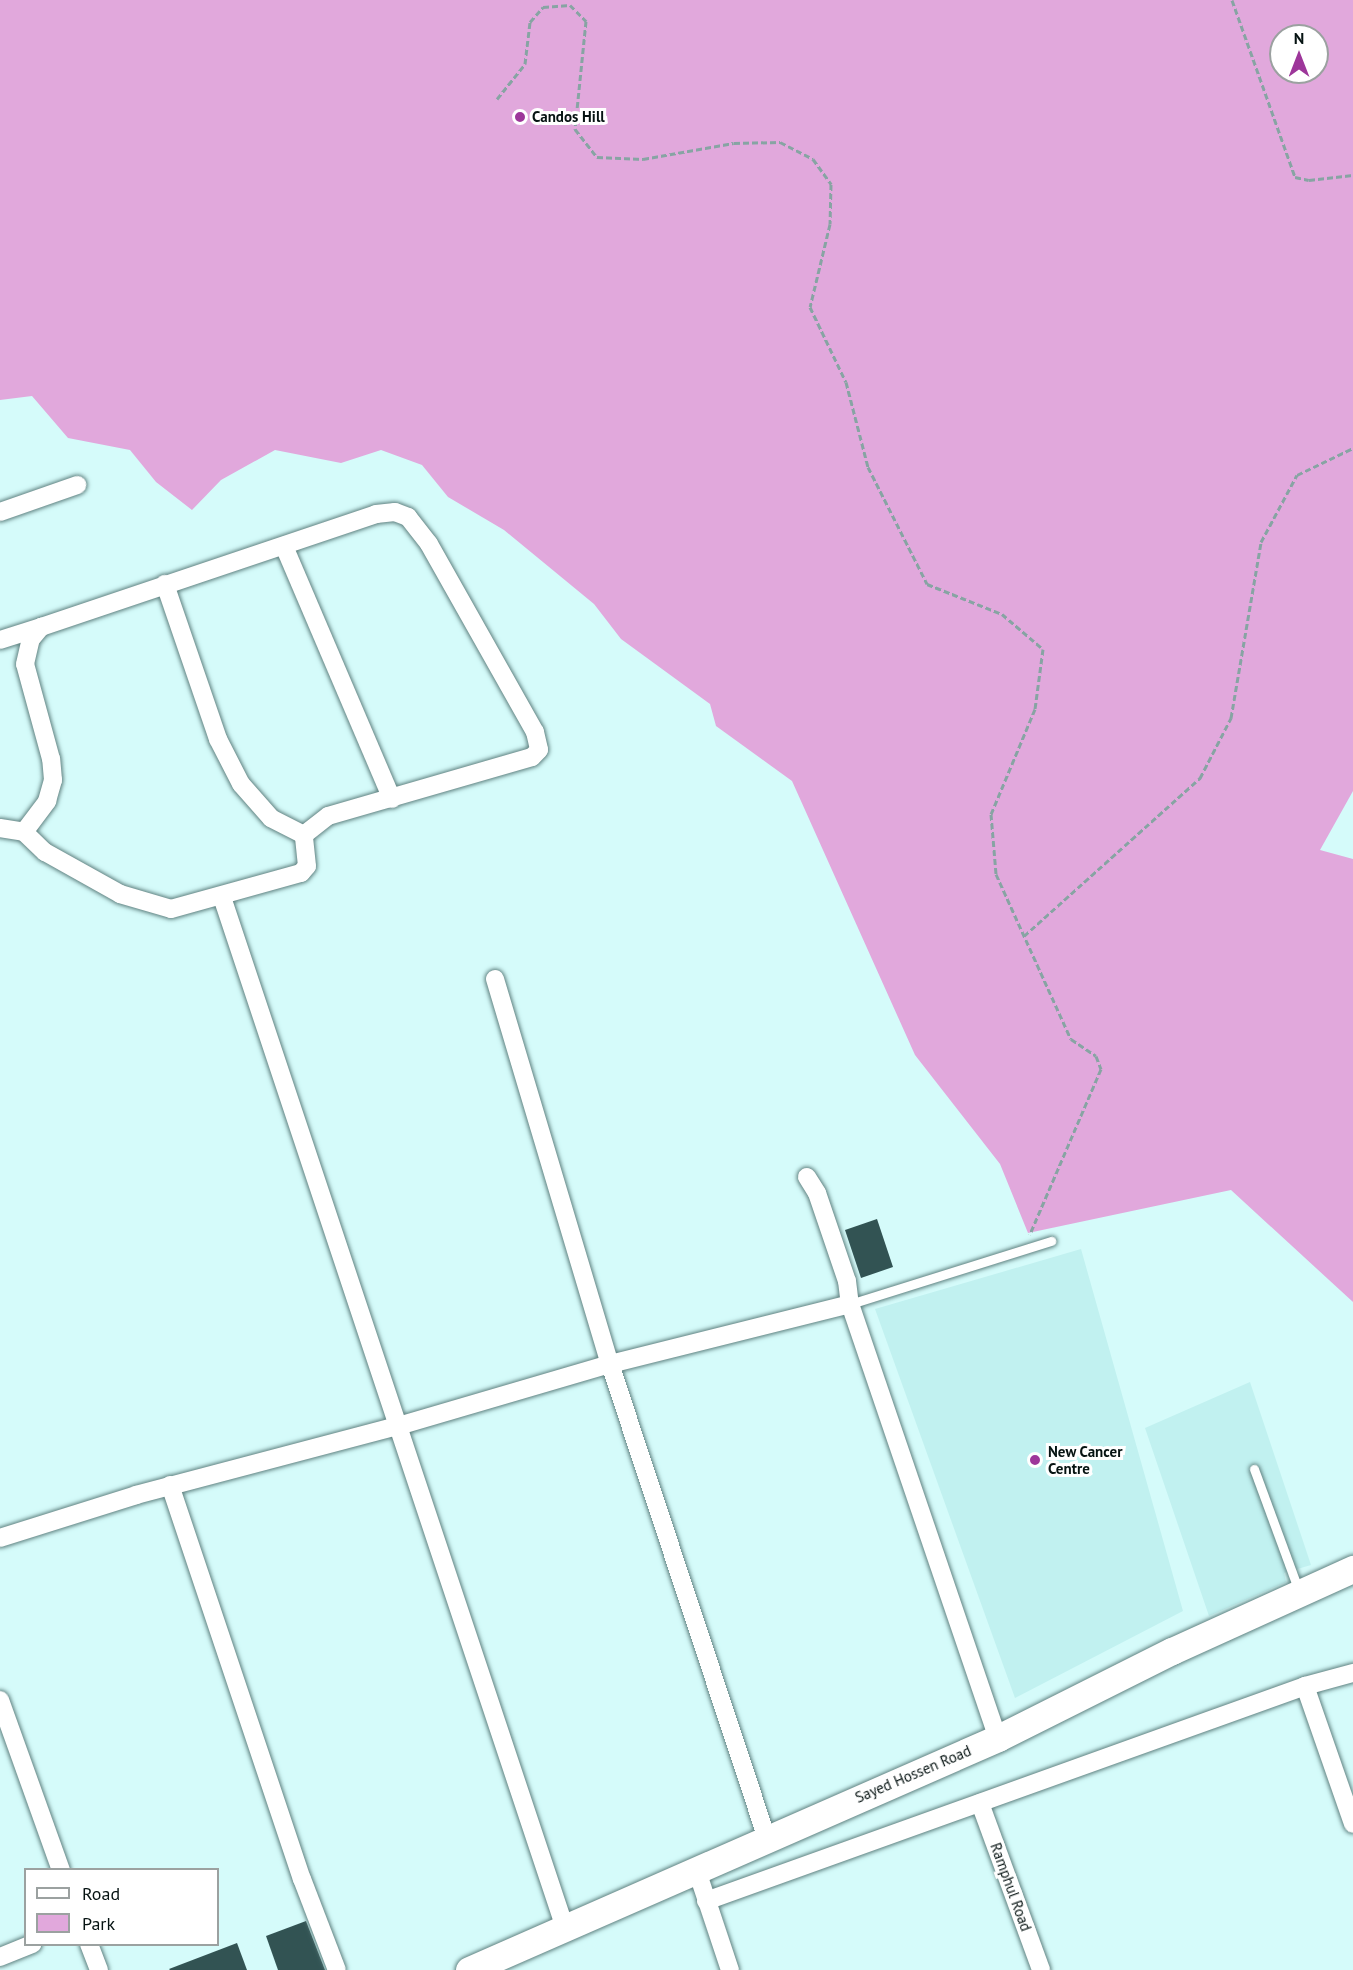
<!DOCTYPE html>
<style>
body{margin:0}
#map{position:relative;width:1353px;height:1970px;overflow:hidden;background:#d5fbfa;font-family:"PT Sans",sans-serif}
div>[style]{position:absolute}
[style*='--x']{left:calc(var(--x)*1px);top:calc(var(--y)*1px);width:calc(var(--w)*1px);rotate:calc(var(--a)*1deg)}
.built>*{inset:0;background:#c1f1f0}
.green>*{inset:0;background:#e1a8dc}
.building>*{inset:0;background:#325353}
.path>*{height:3px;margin-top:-1.5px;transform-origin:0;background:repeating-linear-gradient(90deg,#87a4a3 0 6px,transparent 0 9px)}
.roads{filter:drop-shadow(0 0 2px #608281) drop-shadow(0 0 2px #608281)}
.service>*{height:9px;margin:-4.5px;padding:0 4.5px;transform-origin:4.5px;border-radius:4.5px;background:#fff}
.minor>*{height:18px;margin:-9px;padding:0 9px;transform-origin:9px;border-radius:9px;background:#fff}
.secondary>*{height:27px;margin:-13.5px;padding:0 13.5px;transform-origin:13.5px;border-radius:13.5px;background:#fff}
.dots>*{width:16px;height:16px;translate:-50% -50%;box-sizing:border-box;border:3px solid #fff;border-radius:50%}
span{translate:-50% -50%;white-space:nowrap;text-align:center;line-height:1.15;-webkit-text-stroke:6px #fff;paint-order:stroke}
.poi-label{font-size:15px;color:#061312;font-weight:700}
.left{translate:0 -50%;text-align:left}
.street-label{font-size:15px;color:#061312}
.legend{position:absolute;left:24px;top:1868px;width:195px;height:78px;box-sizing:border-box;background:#fff;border:2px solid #9ba1a0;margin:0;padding:8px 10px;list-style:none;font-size:18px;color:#061312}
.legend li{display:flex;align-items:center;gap:12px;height:30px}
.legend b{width:30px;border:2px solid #9ba1a0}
.north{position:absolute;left:1269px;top:24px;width:60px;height:60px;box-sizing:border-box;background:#fff;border:2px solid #9ba1a0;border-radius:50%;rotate:0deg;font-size:16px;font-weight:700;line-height:24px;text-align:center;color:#061312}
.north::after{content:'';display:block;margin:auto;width:21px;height:27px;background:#9d369a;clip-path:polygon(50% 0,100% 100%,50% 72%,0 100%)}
</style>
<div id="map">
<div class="built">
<div style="clip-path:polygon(1081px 1249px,1183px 1611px,1015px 1698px,875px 1309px)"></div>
<div style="clip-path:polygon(1250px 1382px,1311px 1565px,1284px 1573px,1286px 1582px,1209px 1616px,1145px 1428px)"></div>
</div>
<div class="green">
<div style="clip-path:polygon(evenodd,0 0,1353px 0,1353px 791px,1320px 850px,1353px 859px,1353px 1302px,1231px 1190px,1028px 1233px,1000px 1164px,915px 1055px,792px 781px,716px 726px,710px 704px,621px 639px,594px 604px,504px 530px,448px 497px,422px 465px,381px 450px,341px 463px,275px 450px,221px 480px,192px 510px,156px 482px,130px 450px,68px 438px,32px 396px,0 400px,0 0,1281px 36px,1317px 36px,1317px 72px,1281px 72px,1281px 36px)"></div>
</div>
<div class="building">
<div style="clip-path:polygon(877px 1219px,893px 1267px,861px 1278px,845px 1230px)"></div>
<div style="clip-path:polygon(306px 1921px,325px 1970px,278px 1970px,266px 1936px)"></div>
<div style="clip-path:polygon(237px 1943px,247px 1970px,170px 1970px,169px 1969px)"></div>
</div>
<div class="path">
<div style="--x:1232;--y:0;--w:188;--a:70.4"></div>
<div style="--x:1295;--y:177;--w:14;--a:12"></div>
<div style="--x:1309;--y:180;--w:44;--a:-6.5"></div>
<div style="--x:497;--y:99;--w:45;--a:-51.3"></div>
<div style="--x:525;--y:64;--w:42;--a:-83.2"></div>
<div style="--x:530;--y:22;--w:20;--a:-49"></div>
<div style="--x:543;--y:7;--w:27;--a:-4"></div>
<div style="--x:570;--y:5;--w:23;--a:45"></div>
<div style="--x:586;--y:21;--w:109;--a:95.8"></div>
<div style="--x:575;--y:129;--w:36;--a:52"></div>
<div style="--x:597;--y:157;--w:46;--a:2.5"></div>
<div style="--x:643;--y:159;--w:92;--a:-10"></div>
<div style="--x:734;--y:143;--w:46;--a:-1.2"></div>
<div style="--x:780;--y:142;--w:37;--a:27"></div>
<div style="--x:813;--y:159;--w:31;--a:54"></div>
<div style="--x:831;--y:184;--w:40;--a:91.4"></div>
<div style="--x:830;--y:224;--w:85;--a:103.5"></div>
<div style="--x:810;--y:307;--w:83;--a:64.4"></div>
<div style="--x:846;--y:382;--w:88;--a:75.5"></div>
<div style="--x:868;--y:467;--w:131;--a:63.2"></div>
<div style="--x:927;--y:584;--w:81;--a:21.8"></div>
<div style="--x:1002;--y:614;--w:54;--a:40.5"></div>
<div style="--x:1043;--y:649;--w:61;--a:97.6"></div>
<div style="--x:1035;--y:709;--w:114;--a:112.7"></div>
<div style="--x:991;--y:814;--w:60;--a:85.2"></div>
<div style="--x:996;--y:874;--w:181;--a:65.6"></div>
<div style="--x:1071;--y:1039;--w:30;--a:34"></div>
<div style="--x:1096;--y:1056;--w:14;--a:69"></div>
<div style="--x:1101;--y:1069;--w:180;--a:113.3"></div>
<div style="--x:1024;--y:936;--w:237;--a:-41.9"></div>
<div style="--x:1200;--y:778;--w:68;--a:-62.7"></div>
<div style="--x:1231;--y:718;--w:179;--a:-80.3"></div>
<div style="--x:1261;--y:542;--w:76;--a:-61.8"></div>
<div style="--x:1297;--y:475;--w:62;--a:-25.7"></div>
</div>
<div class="roads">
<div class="service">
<div style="--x:850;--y:1304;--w:211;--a:-17.4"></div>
<div style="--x:1254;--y:1469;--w:130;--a:69.8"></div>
</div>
<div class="minor">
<div style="--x:0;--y:512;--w:82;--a:-19.3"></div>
<div style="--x:284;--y:546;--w:275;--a:66.9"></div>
<div style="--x:0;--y:640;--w:43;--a:-17.6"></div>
<div style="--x:0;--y:828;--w:24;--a:9"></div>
<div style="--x:24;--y:832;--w:39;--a:-53"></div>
<div style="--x:47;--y:801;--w:22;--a:-74"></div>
<div style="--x:53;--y:780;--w:21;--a:-95"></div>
<div style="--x:51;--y:759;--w:98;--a:-105.3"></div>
<div style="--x:25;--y:664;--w:26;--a:-77"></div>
<div style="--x:31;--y:639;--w:16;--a:-50"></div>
<div style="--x:41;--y:627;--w:354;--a:-18.6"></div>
<div style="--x:376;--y:514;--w:19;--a:-6"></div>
<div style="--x:395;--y:512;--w:14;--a:21"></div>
<div style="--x:408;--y:517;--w:34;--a:52"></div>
<div style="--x:429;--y:544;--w:216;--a:60.6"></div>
<div style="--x:535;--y:732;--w:18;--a:77"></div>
<div style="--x:539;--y:750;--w:10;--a:135"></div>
<div style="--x:532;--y:757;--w:212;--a:163.9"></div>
<div style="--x:328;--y:816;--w:31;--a:142"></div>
<div style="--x:24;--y:832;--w:29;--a:44"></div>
<div style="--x:45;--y:852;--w:86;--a:29.2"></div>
<div style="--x:120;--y:894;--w:53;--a:16.4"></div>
<div style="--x:171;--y:909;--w:135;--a:-15.5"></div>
<div style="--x:301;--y:873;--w:9;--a:-49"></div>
<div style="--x:307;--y:866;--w:31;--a:-96"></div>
<div style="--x:304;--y:835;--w:37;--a:-153"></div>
<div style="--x:271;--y:818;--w:45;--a:-131.4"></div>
<div style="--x:241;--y:784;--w:51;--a:-117.1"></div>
<div style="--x:218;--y:739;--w:164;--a:-108.9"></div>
<div style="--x:222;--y:897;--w:1087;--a:71.6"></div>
<div style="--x:495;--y:979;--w:402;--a:73.4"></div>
<div style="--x:610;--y:1364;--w:497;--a:71.7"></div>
<div style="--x:807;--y:1177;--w:19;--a:58"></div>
<div style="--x:817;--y:1193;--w:93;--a:71.2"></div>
<div style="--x:847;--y:1281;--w:23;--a:83"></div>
<div style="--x:850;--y:1304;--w:459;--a:71.2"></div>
<div style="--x:170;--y:1485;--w:416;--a:71.5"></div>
<div style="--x:302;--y:1879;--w:97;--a:69"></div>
<div style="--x:0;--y:1538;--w:143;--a:-17.5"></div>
<div style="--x:136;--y:1495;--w:271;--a:-14.8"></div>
<div style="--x:398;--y:1426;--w:221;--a:-16.3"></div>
<div style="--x:610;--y:1364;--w:247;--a:-14"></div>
<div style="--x:1305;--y:1686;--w:146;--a:70.8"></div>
<div style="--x:0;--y:1700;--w:181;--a:70.3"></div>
<div style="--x:980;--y:1803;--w:178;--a:69.9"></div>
<div style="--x:696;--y:1868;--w:108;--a:71.6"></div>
<div style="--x:706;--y:1901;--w:636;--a:-19.74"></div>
<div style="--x:1305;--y:1686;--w:50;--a:-15.2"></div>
<div style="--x:89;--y:1944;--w:28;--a:69"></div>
<div style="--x:0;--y:1957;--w:35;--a:-22"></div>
</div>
<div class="secondary">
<div style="--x:469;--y:1970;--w:578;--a:-23.68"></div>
<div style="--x:998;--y:1738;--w:195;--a:-26.6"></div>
<div style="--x:1172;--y:1651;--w:199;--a:-24.4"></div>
</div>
</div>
<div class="dots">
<div style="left:520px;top:117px;background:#9d369a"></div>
<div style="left:1035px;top:1460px;background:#9d369a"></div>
</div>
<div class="poi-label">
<span class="left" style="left:532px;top:117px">Candos Hill</span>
<span class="left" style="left:1048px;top:1460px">New Cancer<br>Centre</span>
</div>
<div class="street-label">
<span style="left:913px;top:1774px;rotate:-23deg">Sayed Hossen Road</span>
<span style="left:1011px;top:1887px;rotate:70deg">Ramphul Road</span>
</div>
<ul class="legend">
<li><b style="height:8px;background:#fff"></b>Road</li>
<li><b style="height:16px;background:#e1a8dc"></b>Park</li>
</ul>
<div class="north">N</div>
</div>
